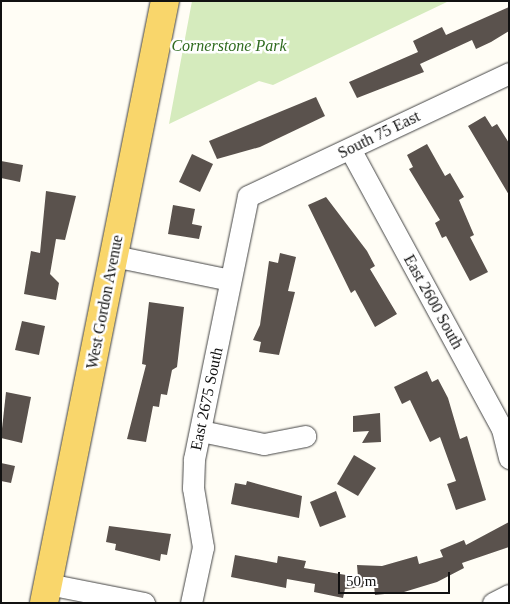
<!DOCTYPE html>
<style>
body{margin:0}
#map{position:relative;width:510px;height:604px;overflow:hidden;background:#fffdf5;font-family:Georgia,serif}
div>[style]{position:absolute}
[style*='--x']{left:calc(var(--x)*1px);top:calc(var(--y)*1px);width:calc(var(--w)*1px);rotate:calc(var(--a)*1deg)}
.green>*{inset:0;background:#d5ebbd}
.building>*{inset:0;background:#5a524d}
.roads{filter:drop-shadow(0 0 1px #444) drop-shadow(0 0 1px #444)}
.minor>*{height:21px;margin:-10.5px;padding:0 10.5px;transform-origin:10.5px;border-radius:10.5px;background:#fff}
.major>*{height:28px;margin:-14px;padding:0 14px;transform-origin:14px;border-radius:14px;background:#f9d66b}
span{translate:-50% -50%;white-space:nowrap;text-align:center;line-height:1.15;-webkit-text-stroke:5px #fff;paint-order:stroke}
.park-label{font-size:16px;color:#2f6b1f;font-style:italic}
.street-label{font-size:16px;color:#111}
.frame{position:absolute;inset:0;border:2px solid #111;pointer-events:none}
.scale{position:absolute;left:338px;top:572px;width:112px;height:22px;box-sizing:border-box;border:2px solid #111;border-top:0;padding-left:6px;font-size:15px;line-height:18px;white-space:nowrap;color:#111;-webkit-text-stroke:4px #fff;paint-order:stroke}
</style>
<div id="map">
<div class="green">
<div style="clip-path:polygon(192px 1px,449px 1px,273px 85px,259px 81px,169px 124px)"></div>
</div>
<div class="building">
<div style="clip-path:polygon(509px 7px,509px 31px,491px 42px,476px 49px,472px 40px,420px 64px,424px 72px,357px 98px,349px 82px,418px 52px,413px 41px,442px 27px,446px 35px)"></div>
<div style="clip-path:polygon(316px 97px,325px 116px,260px 147px,217px 159px,209px 141px)"></div>
<div style="clip-path:polygon(485px 116px,492px 127px,497px 124px,509px 143px,509px 195px,468px 126px)"></div>
<div style="clip-path:polygon(427px 144px,445px 176px,450px 173px,464px 197px,459px 200px,474px 235px,470px 237px,488px 272px,470px 281px,446px 236px,442px 238px,435px 223px,440px 220px,409px 169px,413px 167px,407px 155px)"></div>
<div style="clip-path:polygon(192px 154px,213px 164px,200px 192px,179px 182px)"></div>
<div style="clip-path:polygon(1px 161px,23px 165px,20px 182px,1px 178px)"></div>
<div style="clip-path:polygon(46px 191px,76px 196px,65px 240px,56px 239px,50px 274px,59px 283px,56px 300px,24px 294px,31px 251px,40px 253px)"></div>
<div style="clip-path:polygon(326px 197px,367px 251px,375px 266px,370px 269px,397px 314px,375px 327px,355px 290px,351px 293px,308px 205px)"></div>
<div style="clip-path:polygon(173px 205px,195px 209px,192px 224px,202px 226px,199px 239px,168px 234px)"></div>
<div style="clip-path:polygon(280px 253px,296px 257px,288px 291px,295px 292px,279px 355px,259px 352px,261px 342px,253px 340px,260px 325px,269px 261px,278px 263px)"></div>
<div style="clip-path:polygon(149px 302px,184px 307px,177px 367px,172px 370px,167px 395px,161px 394px,159px 407px,153px 406px,146px 442px,127px 439px,146px 365px,142px 364px)"></div>
<div style="clip-path:polygon(22px 321px,45px 326px,39px 355px,15px 350px)"></div>
<div style="clip-path:polygon(427px 371px,432px 382px,438px 379px,448px 398px,460px 439px,467px 436px,486px 500px,456px 510px,447px 484px,456px 481px,440px 437px,430px 442px,410px 400px,402px 404px,394px 387px)"></div>
<div style="clip-path:polygon(6px 392px,31px 397px,22px 443px,1px 438px)"></div>
<div style="clip-path:polygon(380px 413px,381px 442px,362px 443px,369px 431px,353px 432px,353px 416px)"></div>
<div style="clip-path:polygon(354px 455px,376px 468px,358px 496px,337px 484px)"></div>
<div style="clip-path:polygon(1px 463px,15px 466px,11px 483px,1px 481px)"></div>
<div style="clip-path:polygon(247px 481px,302px 496px,299px 518px,231px 504px,235px 483px,246px 485px)"></div>
<div style="clip-path:polygon(336px 491px,346px 517px,320px 527px,310px 502px)"></div>
<div style="clip-path:polygon(509px 522px,509px 547px,462px 563px,464px 568px,437px 582px,404px 592px,375px 595px,374px 586px,345px 589px,343px 598px,314px 592px,315px 584px,287px 579px,286px 588px,231px 577px,235px 555px,277px 563px,278px 556px,306px 561px,304px 568px,358px 577px,357px 565px,382px 566px,417px 556px,419px 564px,443px 557px,440px 550px,464px 540px,466px 545px)"></div>
<div style="clip-path:polygon(109px 526px,171px 534px,167px 555px,161px 554px,160px 561px,115px 550px,116px 544px,106px 542px)"></div>
</div>
<div class="roads">
<div class="minor">
<div style="--x:350;--y:149;--w:319;--a:61.5"></div>
<div style="--x:502;--y:429;--w:30;--a:76"></div>
<div style="--x:114;--y:256;--w:118;--a:11.7"></div>
<div style="--x:201;--y:431;--w:64;--a:11.7"></div>
<div style="--x:264;--y:444;--w:42;--a:-11"></div>
<div style="--x:48;--y:584;--w:98;--a:11.2"></div>
<div style="--x:191;--y:603;--w:57;--a:-77.9"></div>
<div style="--x:203;--y:547;--w:60;--a:-99.6"></div>
<div style="--x:193;--y:488;--w:29;--a:-88"></div>
<div style="--x:194;--y:459;--w:268;--a:-78.4"></div>
<div style="--x:248;--y:196;--w:289;--a:-25.2"></div>
<div style="--x:493;--y:603;--w:18;--a:-27"></div>
</div>
<div class="major">
<div style="--x:44;--y:603;--w:614;--a:-78.64"></div>
</div>
</div>
<div class="park-label">
<span style="left:229px;top:46px">Cornerstone Park</span>
</div>
<div class="street-label">
<span style="left:379px;top:135px;rotate:-26deg">South 75 East</span>
<span style="left:105px;top:302px;rotate:-79deg">West Gordon Avenue</span>
<span style="left:433px;top:302px;rotate:61deg">East 2600 South</span>
<span style="left:207px;top:399px;rotate:-78deg">East 2675 South</span>
</div>
<div class="frame"></div>
<div class="scale">50 m</div>
</div>
